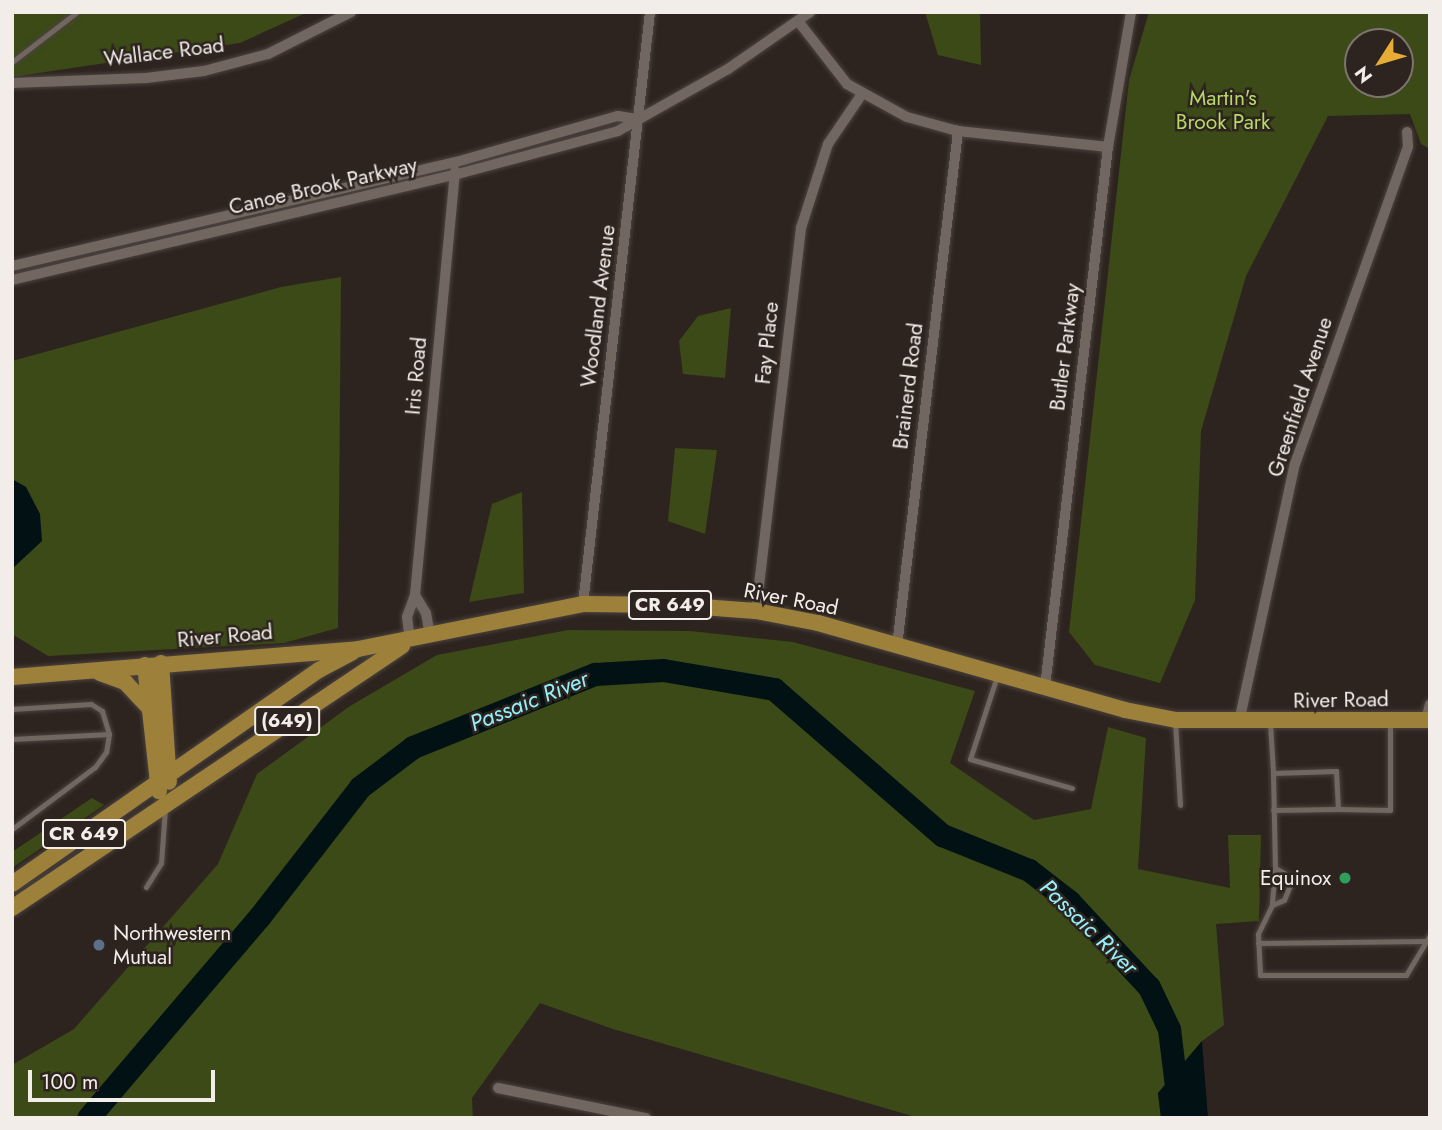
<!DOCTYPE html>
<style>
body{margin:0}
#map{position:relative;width:1442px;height:1130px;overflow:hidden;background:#2e241f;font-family:Jost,sans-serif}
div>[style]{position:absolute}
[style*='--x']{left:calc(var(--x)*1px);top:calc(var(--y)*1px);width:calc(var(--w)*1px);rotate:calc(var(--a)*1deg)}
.green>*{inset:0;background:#3b4a16}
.water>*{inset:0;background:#021214}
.river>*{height:23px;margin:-11.5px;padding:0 11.5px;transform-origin:11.5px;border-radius:11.5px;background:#021214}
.roads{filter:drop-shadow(0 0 2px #4b433f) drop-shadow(0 0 2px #4b433f)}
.lane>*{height:5px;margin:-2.5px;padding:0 2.5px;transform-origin:2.5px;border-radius:2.5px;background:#726760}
.street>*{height:10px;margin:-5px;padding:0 5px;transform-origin:5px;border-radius:5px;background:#726760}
.primary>*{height:16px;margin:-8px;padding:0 8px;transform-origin:8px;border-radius:8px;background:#9d813b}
.dots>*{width:19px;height:19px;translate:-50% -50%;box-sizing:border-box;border:4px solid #2e241f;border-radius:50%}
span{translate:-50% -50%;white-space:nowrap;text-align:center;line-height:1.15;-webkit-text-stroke:5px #2e241f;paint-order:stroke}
.shield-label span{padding:2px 5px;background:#2e241f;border:2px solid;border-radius:5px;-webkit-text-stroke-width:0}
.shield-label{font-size:19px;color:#f3ede9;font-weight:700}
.street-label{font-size:21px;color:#f3ede9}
.park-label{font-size:21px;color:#b7da63}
.poi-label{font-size:21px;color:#f3ede9}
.right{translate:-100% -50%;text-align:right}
.left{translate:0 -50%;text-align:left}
.water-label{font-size:23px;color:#93f0fd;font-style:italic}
.frame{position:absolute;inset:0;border:14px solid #f3ede9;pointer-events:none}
.north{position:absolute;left:1344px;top:28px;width:70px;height:70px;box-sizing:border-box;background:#2e241f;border:2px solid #7d7470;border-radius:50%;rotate:233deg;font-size:19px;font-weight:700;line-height:28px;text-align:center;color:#f3ede9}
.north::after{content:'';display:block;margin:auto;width:24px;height:32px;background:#e6ac36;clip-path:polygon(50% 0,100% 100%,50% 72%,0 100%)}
.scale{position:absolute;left:28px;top:1070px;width:187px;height:32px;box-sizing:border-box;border:4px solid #f3ede9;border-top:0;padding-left:9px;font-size:21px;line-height:24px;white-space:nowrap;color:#f3ede9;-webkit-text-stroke:5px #2e241f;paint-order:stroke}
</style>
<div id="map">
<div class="green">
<div style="clip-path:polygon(12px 12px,308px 12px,240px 43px,12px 77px)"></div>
<div style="clip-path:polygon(925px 12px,980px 12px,981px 65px,938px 55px)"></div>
<div style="clip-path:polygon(evenodd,1149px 12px,1430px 12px,1430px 149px,1421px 144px,1410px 114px,1328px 116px,1246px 276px,1201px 431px,1195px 600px,1160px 683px,1095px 665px,1069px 632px,1129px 80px,1149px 12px,1358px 42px,1400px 42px,1400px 84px,1358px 84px,1358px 42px)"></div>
<div style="clip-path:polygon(341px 277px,338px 628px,284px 643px,48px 656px,12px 634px,12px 361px,281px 287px)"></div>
<div style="clip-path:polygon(731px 308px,725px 378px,683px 374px,679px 341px,698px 316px)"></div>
<div style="clip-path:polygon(675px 448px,717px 450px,705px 534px,668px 521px)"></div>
<div style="clip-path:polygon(522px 492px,524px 593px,469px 602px,492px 504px)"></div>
<div style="clip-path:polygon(568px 630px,690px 631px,793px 642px,975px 691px,950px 763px,1034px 820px,1091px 809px,1108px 727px,1146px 738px,1138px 869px,1230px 888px,1228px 835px,1261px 835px,1259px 921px,1216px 924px,1224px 1025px,1202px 1041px,1158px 1093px,1161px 1118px,919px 1118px,613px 1029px,540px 1003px,472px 1098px,473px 1118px,12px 1118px,12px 1065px,74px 1029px,218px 864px,257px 774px,350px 706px,437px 655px)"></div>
<div style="clip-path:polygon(92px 798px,104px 805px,12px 868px,12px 852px)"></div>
</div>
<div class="water">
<div style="clip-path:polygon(12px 479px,26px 487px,40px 514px,42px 541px,12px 569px)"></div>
<div style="clip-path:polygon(1202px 1041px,1208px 1118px,1161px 1118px,1158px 1093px)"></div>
</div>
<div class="river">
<div style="--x:88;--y:1118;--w:265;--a:-49.6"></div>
<div style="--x:260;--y:916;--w:163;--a:-52.2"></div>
<div style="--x:360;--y:787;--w:66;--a:-37"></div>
<div style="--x:413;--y:747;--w:196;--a:-21.9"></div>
<div style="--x:595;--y:674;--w:68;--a:-3.4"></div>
<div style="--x:663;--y:670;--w:113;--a:9.7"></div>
<div style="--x:774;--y:689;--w:223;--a:41"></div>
<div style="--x:942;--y:835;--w:94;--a:21.9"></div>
<div style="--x:1029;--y:870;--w:51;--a:37.8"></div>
<div style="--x:1069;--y:901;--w:117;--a:47.1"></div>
<div style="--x:1149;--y:987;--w:47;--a:64.5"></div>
<div style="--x:1169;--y:1029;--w:90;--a:83"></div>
</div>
<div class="roads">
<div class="lane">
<div style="--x:12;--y:62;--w:82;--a:-37.6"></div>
<div style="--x:997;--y:676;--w:87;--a:108"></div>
<div style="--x:970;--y:759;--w:106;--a:15.9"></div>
<div style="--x:12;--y:709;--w:79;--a:-3.6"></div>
<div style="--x:91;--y:704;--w:13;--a:32"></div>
<div style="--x:102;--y:711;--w:24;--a:73"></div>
<div style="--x:109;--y:734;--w:18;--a:99"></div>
<div style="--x:106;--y:752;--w:19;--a:126"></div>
<div style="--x:95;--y:767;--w:104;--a:143.2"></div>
<div style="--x:1175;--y:721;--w:84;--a:86.6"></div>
<div style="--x:1270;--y:722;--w:51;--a:86.6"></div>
<div style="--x:1390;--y:724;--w:86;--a:90"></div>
<div style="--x:1390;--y:810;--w:52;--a:-178.9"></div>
<div style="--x:1338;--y:809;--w:38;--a:-93"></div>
<div style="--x:1336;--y:771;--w:63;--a:178.2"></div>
<div style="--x:1273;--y:773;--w:95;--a:88.8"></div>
<div style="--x:1275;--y:868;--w:37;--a:95"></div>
<div style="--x:1272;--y:905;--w:32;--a:116"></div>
<div style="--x:1258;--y:934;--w:41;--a:87.2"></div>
<div style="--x:1260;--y:975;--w:146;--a:0"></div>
<div style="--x:1406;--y:975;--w:47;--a:-59"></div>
<div style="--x:12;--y:739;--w:97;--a:-3"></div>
<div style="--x:1273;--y:810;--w:65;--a:-0.9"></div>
<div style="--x:146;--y:887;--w:28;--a:-58"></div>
<div style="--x:161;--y:863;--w:54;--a:-85.8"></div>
<div style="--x:1272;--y:905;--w:13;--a:-23"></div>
<div style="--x:1284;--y:900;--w:18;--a:-68"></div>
<div style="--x:1291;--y:883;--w:7;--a:-106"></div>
<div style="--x:1289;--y:876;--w:16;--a:-150"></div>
<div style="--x:1258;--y:943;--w:167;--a:-0.7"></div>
</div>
<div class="street">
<div style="--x:798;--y:21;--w:80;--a:52.1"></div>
<div style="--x:847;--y:84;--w:68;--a:28.8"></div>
<div style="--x:907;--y:117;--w:53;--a:15.4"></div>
<div style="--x:958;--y:131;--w:151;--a:6.1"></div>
<div style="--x:12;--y:83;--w:134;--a:-2.1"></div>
<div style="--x:146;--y:78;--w:58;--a:-6.9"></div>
<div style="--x:204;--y:71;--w:66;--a:-14.9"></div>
<div style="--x:268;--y:54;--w:93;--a:-26.8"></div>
<div style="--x:12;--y:266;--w:456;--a:-13.2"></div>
<div style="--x:456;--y:162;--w:168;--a:-15.9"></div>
<div style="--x:618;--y:116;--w:20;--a:9"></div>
<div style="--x:12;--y:280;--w:454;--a:-13.4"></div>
<div style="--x:454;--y:175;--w:170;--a:-15"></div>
<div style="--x:618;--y:131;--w:126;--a:-29.4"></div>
<div style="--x:728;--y:69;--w:100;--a:-34.8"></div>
<div style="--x:415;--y:595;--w:21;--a:59"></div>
<div style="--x:426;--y:613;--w:23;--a:80"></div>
<div style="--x:583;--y:604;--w:596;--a:-83.54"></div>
<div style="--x:756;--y:611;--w:386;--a:-83.3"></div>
<div style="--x:801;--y:228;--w:88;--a:-72.2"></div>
<div style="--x:828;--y:144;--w:60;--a:-55.8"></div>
<div style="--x:410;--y:641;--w:24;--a:-97"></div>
<div style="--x:407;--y:617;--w:23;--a:-70"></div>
<div style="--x:415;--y:595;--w:426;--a:-84.6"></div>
<div style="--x:897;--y:646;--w:519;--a:-83.24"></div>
<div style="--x:1045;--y:687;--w:544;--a:-83.35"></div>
<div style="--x:1108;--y:147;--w:137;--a:-80.3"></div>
<div style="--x:1426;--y:720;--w:16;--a:-76"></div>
<div style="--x:1239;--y:722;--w:264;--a:-77.8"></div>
<div style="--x:1295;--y:464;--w:337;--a:-70.4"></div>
<div style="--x:1408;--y:146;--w:14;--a:-94"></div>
<div style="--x:498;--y:1088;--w:151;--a:11.5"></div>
</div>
<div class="primary">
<div style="--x:161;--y:663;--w:119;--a:86.2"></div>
<div style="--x:145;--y:665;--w:127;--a:83.7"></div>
<div style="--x:100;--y:673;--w:27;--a:20"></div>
<div style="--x:125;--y:682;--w:34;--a:47"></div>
<div style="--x:12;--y:677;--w:347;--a:-4.6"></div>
<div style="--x:358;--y:649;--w:229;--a:-11.3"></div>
<div style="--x:583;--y:604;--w:92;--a:0.6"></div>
<div style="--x:675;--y:605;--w:81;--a:4.2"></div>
<div style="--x:756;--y:611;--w:63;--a:11"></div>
<div style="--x:818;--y:623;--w:319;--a:15.8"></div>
<div style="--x:1125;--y:710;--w:52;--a:11.1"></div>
<div style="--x:1176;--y:720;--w:254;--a:0"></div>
<div style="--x:12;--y:884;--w:374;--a:-34.9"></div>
<div style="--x:319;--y:670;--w:38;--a:-28"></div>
<div style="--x:12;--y:908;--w:470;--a:-33.9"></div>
</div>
</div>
<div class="dots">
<div style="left:1345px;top:878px;background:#2e9e5b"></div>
<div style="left:99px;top:945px;background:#5c6f8a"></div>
</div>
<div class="shield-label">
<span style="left:670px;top:605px">CR 649</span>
<span style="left:287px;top:721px">(649)</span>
<span style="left:84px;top:834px">CR 649</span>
</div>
<div class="street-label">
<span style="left:164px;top:52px;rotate:-7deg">Wallace Road</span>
<span style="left:323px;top:186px;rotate:-13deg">Canoe Brook Parkway</span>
<span style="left:598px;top:306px;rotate:-83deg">Woodland Avenue</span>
<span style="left:767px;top:343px;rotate:-84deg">Fay Place</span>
<span style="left:1065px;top:347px;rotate:-83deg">Butler Parkway</span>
<span style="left:416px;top:376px;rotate:-85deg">Iris Road</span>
<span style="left:908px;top:386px;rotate:-83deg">Brainerd Road</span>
<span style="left:1300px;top:397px;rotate:-72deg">Greenfield Avenue</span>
<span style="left:791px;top:599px;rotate:11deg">River Road</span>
<span style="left:225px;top:636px;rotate:-5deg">River Road</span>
<span style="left:1341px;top:700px;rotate:-1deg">River Road</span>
</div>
<div class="park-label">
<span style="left:1223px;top:110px">Martin's<br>Brook Park</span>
</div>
<div class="poi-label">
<span class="right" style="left:1331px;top:878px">Equinox</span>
<span class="left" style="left:113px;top:945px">Northwestern<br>Mutual</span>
</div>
<div class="water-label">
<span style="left:529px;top:701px;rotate:-22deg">Passaic River</span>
<span style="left:1089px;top:927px;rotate:44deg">Passaic River</span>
</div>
<div class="frame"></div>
<div class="north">N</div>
<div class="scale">100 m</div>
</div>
